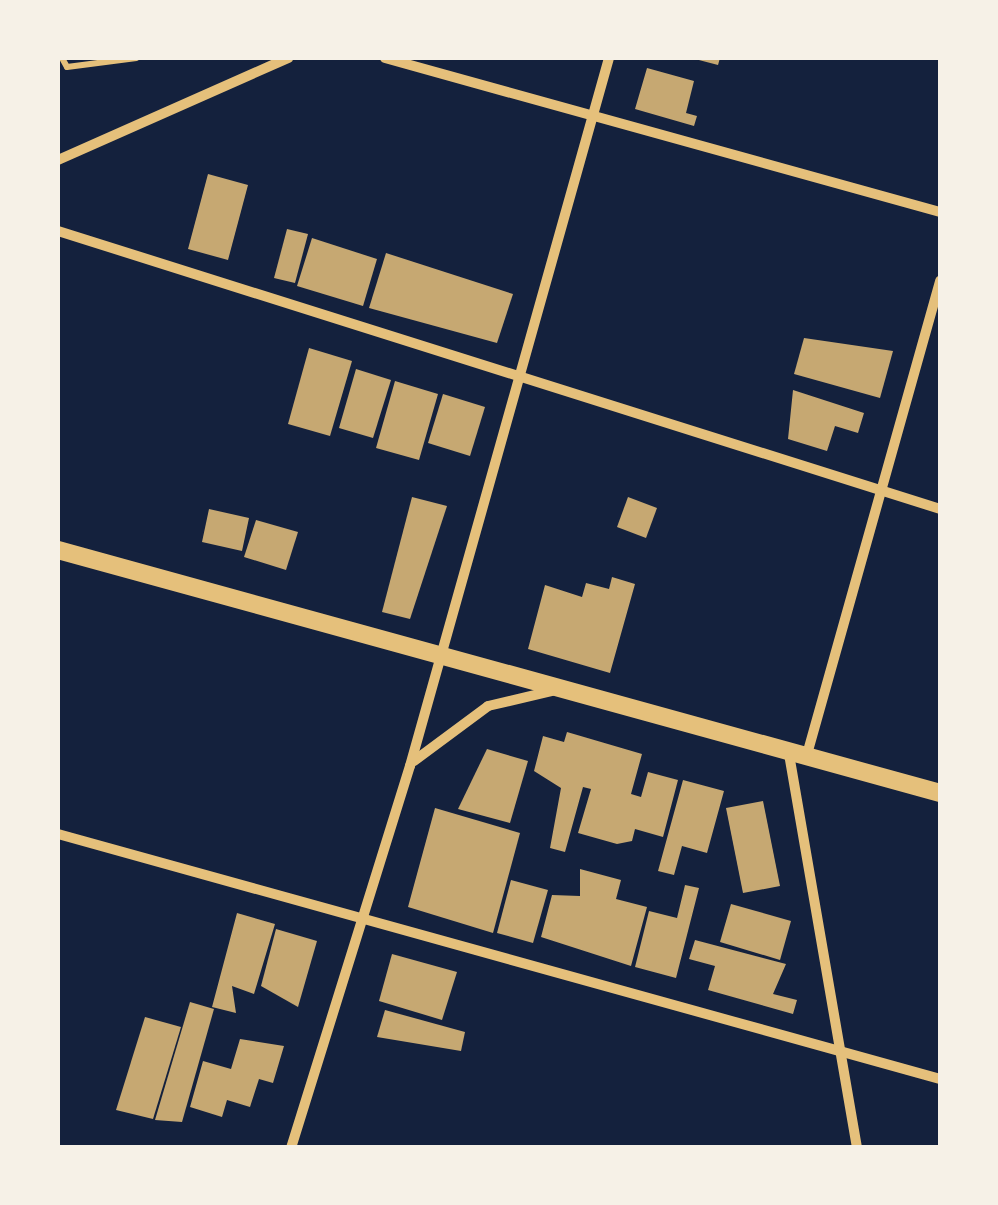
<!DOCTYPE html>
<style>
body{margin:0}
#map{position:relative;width:998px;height:1205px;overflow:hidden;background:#14213d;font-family:"DejaVu Sans",sans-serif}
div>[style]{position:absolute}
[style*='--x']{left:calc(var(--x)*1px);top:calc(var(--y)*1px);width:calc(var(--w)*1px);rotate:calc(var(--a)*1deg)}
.building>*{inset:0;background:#c6a872}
.path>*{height:6px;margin:-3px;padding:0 3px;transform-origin:3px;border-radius:3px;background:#e5c07b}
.minor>*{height:10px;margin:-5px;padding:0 5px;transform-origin:5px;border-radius:5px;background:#e5c07b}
.tertiary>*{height:18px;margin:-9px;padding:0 9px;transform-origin:9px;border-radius:9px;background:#e5c07b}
span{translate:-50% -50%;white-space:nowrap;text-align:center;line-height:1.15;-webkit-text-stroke:10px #f6f1e7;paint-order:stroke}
.frame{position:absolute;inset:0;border:60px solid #f6f1e7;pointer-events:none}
</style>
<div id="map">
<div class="building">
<div style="clip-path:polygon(695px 59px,695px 58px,720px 58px,718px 65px)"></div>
<div style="clip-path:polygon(647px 68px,694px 81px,686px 113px,697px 116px,694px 126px,635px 109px)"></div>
<div style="clip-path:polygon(208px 174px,248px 185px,228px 260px,188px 249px)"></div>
<div style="clip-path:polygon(287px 229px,308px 234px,295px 283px,274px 278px)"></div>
<div style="clip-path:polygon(312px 238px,377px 259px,363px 306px,297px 286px)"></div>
<div style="clip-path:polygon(386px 253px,513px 294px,497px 343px,369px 308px)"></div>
<div style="clip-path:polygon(804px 338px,893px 351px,880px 398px,794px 374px)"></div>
<div style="clip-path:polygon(309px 348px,352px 361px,330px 436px,288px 424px)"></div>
<div style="clip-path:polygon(356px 369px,391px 380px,373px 438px,339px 428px)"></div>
<div style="clip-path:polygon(395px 381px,438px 394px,419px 460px,376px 448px)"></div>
<div style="clip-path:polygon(793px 390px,864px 413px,858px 433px,835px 426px,827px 451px,788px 439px)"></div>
<div style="clip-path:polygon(443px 394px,485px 407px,470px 456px,428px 443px)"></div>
<div style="clip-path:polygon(412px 497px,447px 506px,410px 619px,382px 612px)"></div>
<div style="clip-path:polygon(628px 497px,657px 508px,646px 538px,617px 527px)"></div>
<div style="clip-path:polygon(209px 509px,249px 518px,242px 551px,202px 542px)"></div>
<div style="clip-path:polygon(256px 520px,298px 532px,286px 570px,244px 557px)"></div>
<div style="clip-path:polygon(612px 577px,635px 584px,610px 673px,528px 649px,545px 585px,582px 597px,586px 583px,609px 589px)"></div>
<div style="clip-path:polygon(567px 732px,642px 754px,631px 794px,641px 797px,648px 772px,678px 780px,663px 837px,635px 829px,632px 841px,617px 844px,578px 833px,591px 789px,583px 787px,565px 852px,550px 848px,561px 788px,534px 771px,543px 736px,564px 742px)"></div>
<div style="clip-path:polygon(487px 749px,528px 761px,510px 823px,458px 809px)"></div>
<div style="clip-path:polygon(683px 780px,724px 791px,707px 853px,682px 846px,674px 875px,658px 871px)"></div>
<div style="clip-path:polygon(763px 801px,780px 886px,743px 893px,726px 808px)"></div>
<div style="clip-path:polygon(435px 808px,520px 833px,493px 933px,408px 907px)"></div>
<div style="clip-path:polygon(580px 869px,621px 880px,616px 899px,647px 907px,631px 966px,541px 937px,552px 895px,580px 896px)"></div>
<div style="clip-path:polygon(511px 880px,548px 890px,533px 943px,497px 933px)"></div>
<div style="clip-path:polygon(685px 885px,699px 888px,676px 978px,635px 967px,649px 911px,677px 918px)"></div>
<div style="clip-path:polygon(731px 904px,791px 921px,780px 960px,720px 942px)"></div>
<div style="clip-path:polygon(237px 913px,275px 924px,254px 994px,232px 986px,236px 1013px,212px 1007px)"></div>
<div style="clip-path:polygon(276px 929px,317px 941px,298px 1007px,261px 986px)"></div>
<div style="clip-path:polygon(695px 940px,786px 964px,773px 994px,797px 1000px,793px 1014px,708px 990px,715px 966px,689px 959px)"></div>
<div style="clip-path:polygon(392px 954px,457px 972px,442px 1020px,379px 1001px)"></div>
<div style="clip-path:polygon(190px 1002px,214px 1009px,182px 1122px,155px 1120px)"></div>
<div style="clip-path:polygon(385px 1010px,465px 1032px,461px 1051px,377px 1037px)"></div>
<div style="clip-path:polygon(145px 1017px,181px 1027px,153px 1119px,116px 1110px)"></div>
<div style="clip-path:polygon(240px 1039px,284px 1046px,273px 1083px,259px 1079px,250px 1107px,227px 1100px,222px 1117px,190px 1107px,203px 1061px,231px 1069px)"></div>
</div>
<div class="path">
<div style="--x:62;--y:58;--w:10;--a:61"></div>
<div style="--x:67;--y:67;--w:70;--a:-7.4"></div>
</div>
<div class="minor">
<div style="--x:385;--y:58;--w:576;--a:15.51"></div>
<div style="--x:58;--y:160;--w:252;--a:-23.9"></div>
<div style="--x:58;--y:231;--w:925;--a:17.49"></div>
<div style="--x:789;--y:754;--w:400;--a:80.2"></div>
<div style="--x:806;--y:758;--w:496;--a:-74.3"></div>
<div style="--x:414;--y:761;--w:92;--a:-36.6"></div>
<div style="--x:488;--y:706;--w:66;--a:-13.2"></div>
<div style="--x:58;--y:834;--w:915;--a:15.52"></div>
<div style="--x:291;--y:1148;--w:400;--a:-72.7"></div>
<div style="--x:410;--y:766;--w:735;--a:-74.3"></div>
</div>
<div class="tertiary">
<div style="--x:58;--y:550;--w:915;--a:15.4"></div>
</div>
<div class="frame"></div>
</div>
